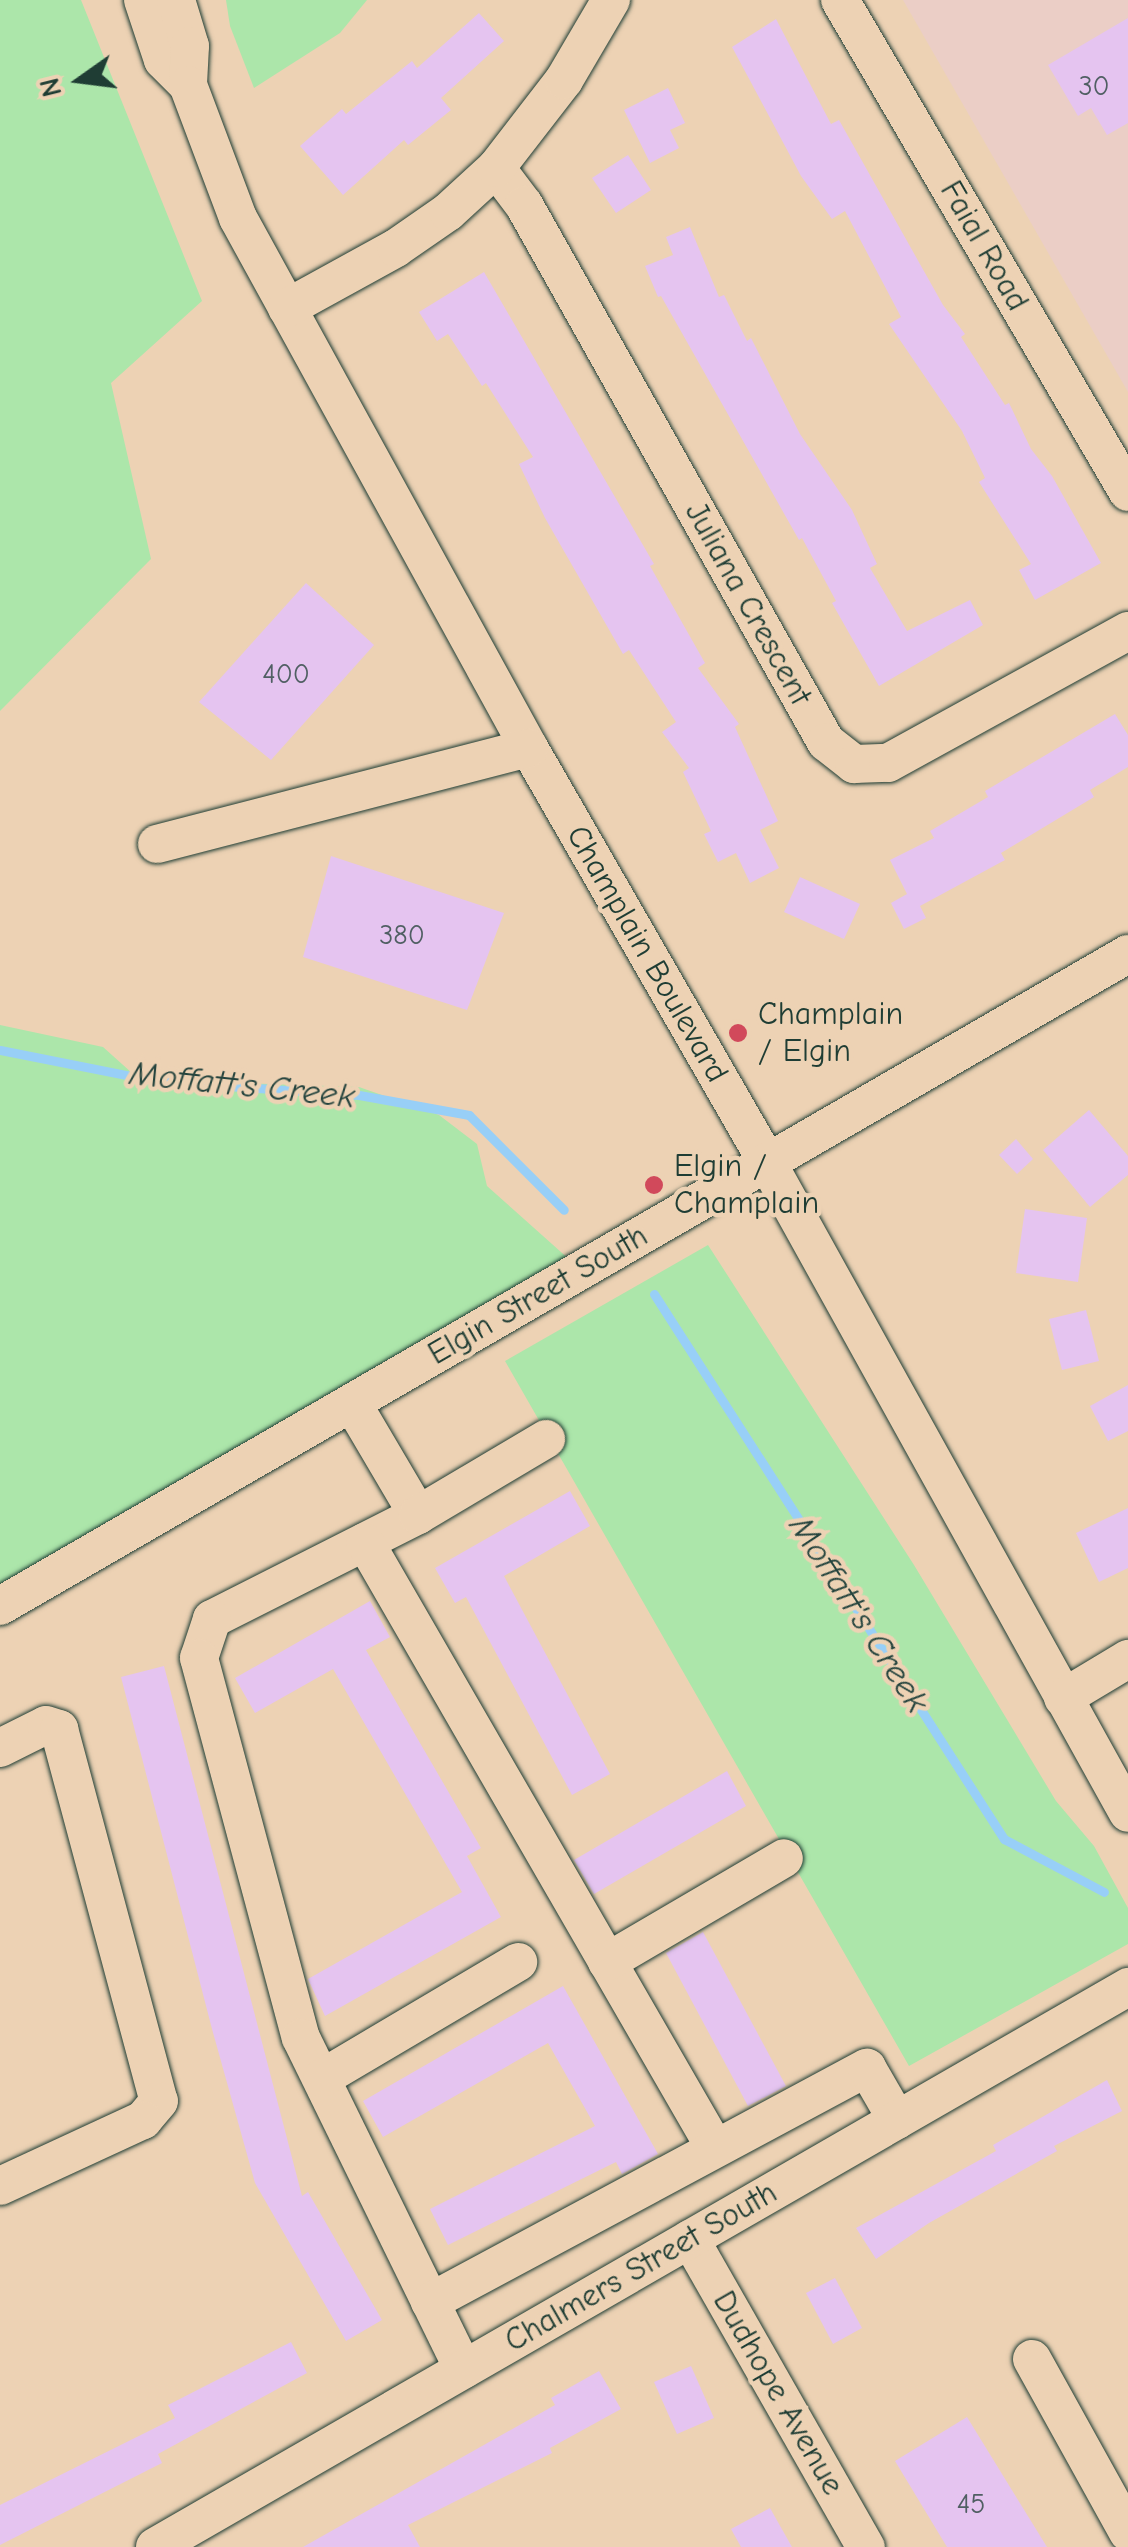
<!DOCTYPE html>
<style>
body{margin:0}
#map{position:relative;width:1128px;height:2547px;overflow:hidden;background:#edd2b4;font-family:"Comic Neue",sans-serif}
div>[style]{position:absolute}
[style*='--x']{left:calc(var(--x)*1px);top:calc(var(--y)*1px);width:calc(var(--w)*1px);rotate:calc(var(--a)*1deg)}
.built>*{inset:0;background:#ebcec6}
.green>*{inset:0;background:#ace6aa}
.stream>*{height:9px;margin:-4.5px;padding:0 4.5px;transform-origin:4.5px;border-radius:4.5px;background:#98cff7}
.building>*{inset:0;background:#e5c4f0}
.roads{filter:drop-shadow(0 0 2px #1f3d34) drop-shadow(0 0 2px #1f3d34)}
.minor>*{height:38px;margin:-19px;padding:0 19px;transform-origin:19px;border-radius:19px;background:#edd2b4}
.dots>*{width:28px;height:28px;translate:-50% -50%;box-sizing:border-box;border:5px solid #edd2b4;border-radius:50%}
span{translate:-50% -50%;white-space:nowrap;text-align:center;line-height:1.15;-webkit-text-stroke:9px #edd2b4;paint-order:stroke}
.number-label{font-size:28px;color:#505f63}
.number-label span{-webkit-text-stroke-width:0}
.street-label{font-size:32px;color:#1f3d34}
.poi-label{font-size:32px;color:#1f3d34}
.left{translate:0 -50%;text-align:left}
.water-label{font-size:35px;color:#25443e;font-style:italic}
.north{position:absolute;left:30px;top:30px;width:100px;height:100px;-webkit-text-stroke:8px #edd2b4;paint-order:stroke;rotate:256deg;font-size:28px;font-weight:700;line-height:40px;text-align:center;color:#1f3d34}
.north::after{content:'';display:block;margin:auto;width:35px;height:45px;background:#1f3d34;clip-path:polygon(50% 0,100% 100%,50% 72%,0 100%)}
</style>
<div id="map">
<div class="built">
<div style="clip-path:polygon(903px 0,1128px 0,1128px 392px)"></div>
</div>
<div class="green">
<div style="clip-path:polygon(0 0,81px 0,202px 301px,111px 383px,151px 559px,0 711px)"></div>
<div style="clip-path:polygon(226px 0,367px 0,340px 33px,254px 88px,230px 26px)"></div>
<div style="clip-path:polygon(0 1025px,103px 1047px,132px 1073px,174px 1081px,359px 1087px,439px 1115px,477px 1144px,487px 1186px,580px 1269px,0 1603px)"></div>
<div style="clip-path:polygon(708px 1245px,914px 1565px,1056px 1801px,1094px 1846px,1128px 1908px,1128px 1944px,909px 2066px,505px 1361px)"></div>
</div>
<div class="stream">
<div style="--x:0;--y:1050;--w:160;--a:11.2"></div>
<div style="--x:157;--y:1081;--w:202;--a:4"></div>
<div style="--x:359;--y:1095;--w:112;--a:10.3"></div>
<div style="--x:469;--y:1115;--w:134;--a:45"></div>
<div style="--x:654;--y:1294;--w:648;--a:57.29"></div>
<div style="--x:1004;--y:1839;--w:113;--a:27.9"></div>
</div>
<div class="building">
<div style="clip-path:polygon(479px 13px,504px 41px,441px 98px,451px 110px,408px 145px,404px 140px,343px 195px,300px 146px,342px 109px,346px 114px,412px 61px,417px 68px)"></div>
<div style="clip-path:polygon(1128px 18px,1128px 123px,1107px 135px,1091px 108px,1078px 116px,1048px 65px)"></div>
<div style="clip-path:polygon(776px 19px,831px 124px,839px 120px,943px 305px,965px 334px,961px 337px,1005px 405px,1009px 403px,1031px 449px,1052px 476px,1101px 563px,1035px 600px,1019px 570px,1031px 564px,979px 482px,985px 478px,962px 431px,889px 324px,901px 317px,845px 211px,832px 219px,801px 176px,732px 47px)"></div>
<div style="clip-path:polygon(668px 88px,685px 123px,670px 130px,679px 148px,650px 163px,624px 110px)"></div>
<div style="clip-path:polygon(628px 155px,651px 190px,616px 213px,592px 178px)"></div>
<div style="clip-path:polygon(690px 227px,719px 297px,724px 295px,747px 341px,751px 338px,800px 434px,852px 510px,877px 564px,870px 568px,907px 631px,970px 600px,983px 625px,879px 686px,832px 603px,836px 601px,802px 538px,799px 540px,661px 296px,658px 297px,645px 266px,673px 255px,666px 237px)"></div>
<div style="clip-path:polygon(484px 272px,654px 564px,650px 566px,705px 663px,698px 668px,739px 724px,735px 727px,778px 821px,760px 830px,779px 868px,750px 883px,736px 853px,718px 862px,704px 834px,711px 831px,683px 772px,689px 768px,662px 732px,676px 722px,629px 650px,623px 654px,545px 518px,519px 464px,533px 457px,486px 383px,482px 386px,448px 334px,437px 341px,419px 312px)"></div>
<div style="clip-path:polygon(306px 583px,374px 645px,271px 760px,199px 702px)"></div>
<div style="clip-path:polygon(1115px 714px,1128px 735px,1128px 767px,1090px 790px,1094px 797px,1001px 853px,1005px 860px,920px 906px,926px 918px,904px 929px,891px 903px,907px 894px,890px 860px,934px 838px,930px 831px,988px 797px,985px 791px)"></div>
<div style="clip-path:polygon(331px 856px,504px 913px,467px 1010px,303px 957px)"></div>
<div style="clip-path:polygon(800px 877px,860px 904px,844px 939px,784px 912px)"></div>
<div style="clip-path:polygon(1089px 1110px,1128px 1156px,1128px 1175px,1090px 1207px,1043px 1150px)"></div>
<div style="clip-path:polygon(1016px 1139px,1033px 1159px,1017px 1174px,999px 1155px)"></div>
<div style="clip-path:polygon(1025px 1209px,1087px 1218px,1078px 1282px,1016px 1273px)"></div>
<div style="clip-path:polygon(1086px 1310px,1099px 1361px,1062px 1370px,1049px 1319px)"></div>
<div style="clip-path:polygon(1128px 1385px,1128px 1431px,1108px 1441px,1090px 1406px)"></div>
<div style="clip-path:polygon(570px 1491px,590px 1526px,504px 1576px,610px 1774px,572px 1795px,466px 1597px,455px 1603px,435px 1568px)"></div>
<div style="clip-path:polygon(1128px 1508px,1128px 1568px,1099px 1582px,1076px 1533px)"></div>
<div style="clip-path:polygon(370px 1601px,390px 1637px,366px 1650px,481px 1848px,467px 1856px,501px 1917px,325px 2016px,308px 1979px,462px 1892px,333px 1669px,255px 1713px,235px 1678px)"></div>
<div style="clip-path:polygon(164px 1666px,302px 2196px,308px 2192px,382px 2320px,346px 2341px,255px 2183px,212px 2029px,121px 1677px)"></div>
<div style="clip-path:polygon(727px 1771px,746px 1806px,594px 1894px,574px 1860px)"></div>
<div style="clip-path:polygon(703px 1932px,786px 2086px,748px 2106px,666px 1953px)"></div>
<div style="clip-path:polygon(563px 1986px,658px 2154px,622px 2174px,616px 2162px,448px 2245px,430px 2209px,595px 2126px,548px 2043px,383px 2137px,363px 2101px)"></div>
<div style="clip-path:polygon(1107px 2080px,1122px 2111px,1054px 2146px,1057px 2151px,929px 2223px,876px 2259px,856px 2228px,996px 2151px,993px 2145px)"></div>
<div style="clip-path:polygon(835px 2278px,862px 2328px,833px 2344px,806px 2293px)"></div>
<div style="clip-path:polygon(291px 2342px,307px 2373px,158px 2454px,162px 2463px,0 2545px,0 2505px,175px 2418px,168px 2405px)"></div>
<div style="clip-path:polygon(691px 2366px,714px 2418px,677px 2434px,654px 2382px)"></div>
<div style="clip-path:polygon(599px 2371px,621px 2409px,550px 2448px,552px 2453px,408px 2525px,420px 2547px,303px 2547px,555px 2405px,551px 2398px)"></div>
<div style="clip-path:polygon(967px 2417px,1047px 2547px,947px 2547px,895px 2461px)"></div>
<div style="clip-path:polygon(770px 2508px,792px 2547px,741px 2547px,731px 2529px)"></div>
</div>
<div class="roads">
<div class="minor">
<div style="--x:143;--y:0;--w:63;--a:71.6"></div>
<div style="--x:163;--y:60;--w:35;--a:45"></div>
<div style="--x:176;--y:0;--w:48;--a:73.1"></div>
<div style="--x:190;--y:46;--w:39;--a:93"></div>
<div style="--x:188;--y:85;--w:142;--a:69.4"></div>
<div style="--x:238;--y:218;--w:605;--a:61.23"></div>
<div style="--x:529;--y:748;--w:478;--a:60.1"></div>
<div style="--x:767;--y:1162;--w:744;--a:60.99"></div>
<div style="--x:840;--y:0;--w:570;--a:59.66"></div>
<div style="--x:496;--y:168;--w:46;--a:52.9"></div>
<div style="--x:524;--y:205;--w:616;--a:60.65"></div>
<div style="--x:826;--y:742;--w:36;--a:38"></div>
<div style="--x:854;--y:764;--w:34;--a:-2"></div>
<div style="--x:888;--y:763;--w:274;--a:-28.8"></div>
<div style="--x:287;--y:308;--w:124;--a:-28.8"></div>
<div style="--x:396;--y:248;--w:63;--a:-34.7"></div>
<div style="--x:448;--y:212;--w:65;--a:-42.5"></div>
<div style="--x:496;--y:168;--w:111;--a:-52.3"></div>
<div style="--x:564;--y:80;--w:93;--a:-59.6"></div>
<div style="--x:157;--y:844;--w:384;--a:-14.5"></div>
<div style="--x:352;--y:1403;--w:130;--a:59.5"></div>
<div style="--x:418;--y:1515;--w:231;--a:153.2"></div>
<div style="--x:212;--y:1619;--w:41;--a:108.4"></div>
<div style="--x:199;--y:1658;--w:393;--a:75"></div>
<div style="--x:301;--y:2038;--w:369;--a:63.9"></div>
<div style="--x:418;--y:1515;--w:149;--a:-30.7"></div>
<div style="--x:365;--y:1542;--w:700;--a:59.99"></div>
<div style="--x:0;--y:1606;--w:1303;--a:-30.03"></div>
<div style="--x:1063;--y:1698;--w:76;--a:-31"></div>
<div style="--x:0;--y:1748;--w:51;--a:-26.6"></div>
<div style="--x:46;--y:1725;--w:14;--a:17"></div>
<div style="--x:59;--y:1729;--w:385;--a:75"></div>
<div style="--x:159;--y:2101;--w:25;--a:130"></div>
<div style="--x:143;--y:2120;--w:157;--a:155.2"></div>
<div style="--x:607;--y:1962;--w:205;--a:-30.4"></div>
<div style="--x:322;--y:2078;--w:228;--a:-30.6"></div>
<div style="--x:690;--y:2239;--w:355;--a:60.3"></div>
<div style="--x:430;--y:2302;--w:496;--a:-28.2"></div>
<div style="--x:867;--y:2068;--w:60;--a:60"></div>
<div style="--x:1032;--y:2359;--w:198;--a:61"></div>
<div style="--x:155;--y:2547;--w:1123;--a:-29.92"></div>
</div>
</div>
<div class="dots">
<div style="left:738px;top:1033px;background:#d1495b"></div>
<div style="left:654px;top:1185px;background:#d1495b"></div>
</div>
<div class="number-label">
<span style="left:1094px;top:86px">30</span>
<span style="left:286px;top:674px">400</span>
<span style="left:402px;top:935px">380</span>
<span style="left:971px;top:2504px">45</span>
</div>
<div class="street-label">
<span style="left:984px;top:246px;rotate:60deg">Faial Road</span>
<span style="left:748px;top:604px;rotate:61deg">Juliana Crescent</span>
<span style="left:647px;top:954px;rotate:60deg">Champlain Boulevard</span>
<span style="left:538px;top:1295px;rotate:-30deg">Elgin Street South</span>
<span style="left:641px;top:2267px;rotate:-30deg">Chalmers Street South</span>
<span style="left:778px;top:2393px;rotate:60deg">Dudhope Avenue</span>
</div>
<div class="poi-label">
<span class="left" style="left:758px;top:1033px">Champlain<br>/ Elgin</span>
<span class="left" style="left:674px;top:1185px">Elgin /<br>Champlain</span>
</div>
<div class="water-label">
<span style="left:242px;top:1085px;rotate:6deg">Moffatt's Creek</span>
<span style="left:859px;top:1614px;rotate:57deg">Moffatt's Creek</span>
</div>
<div class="north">N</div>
</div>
